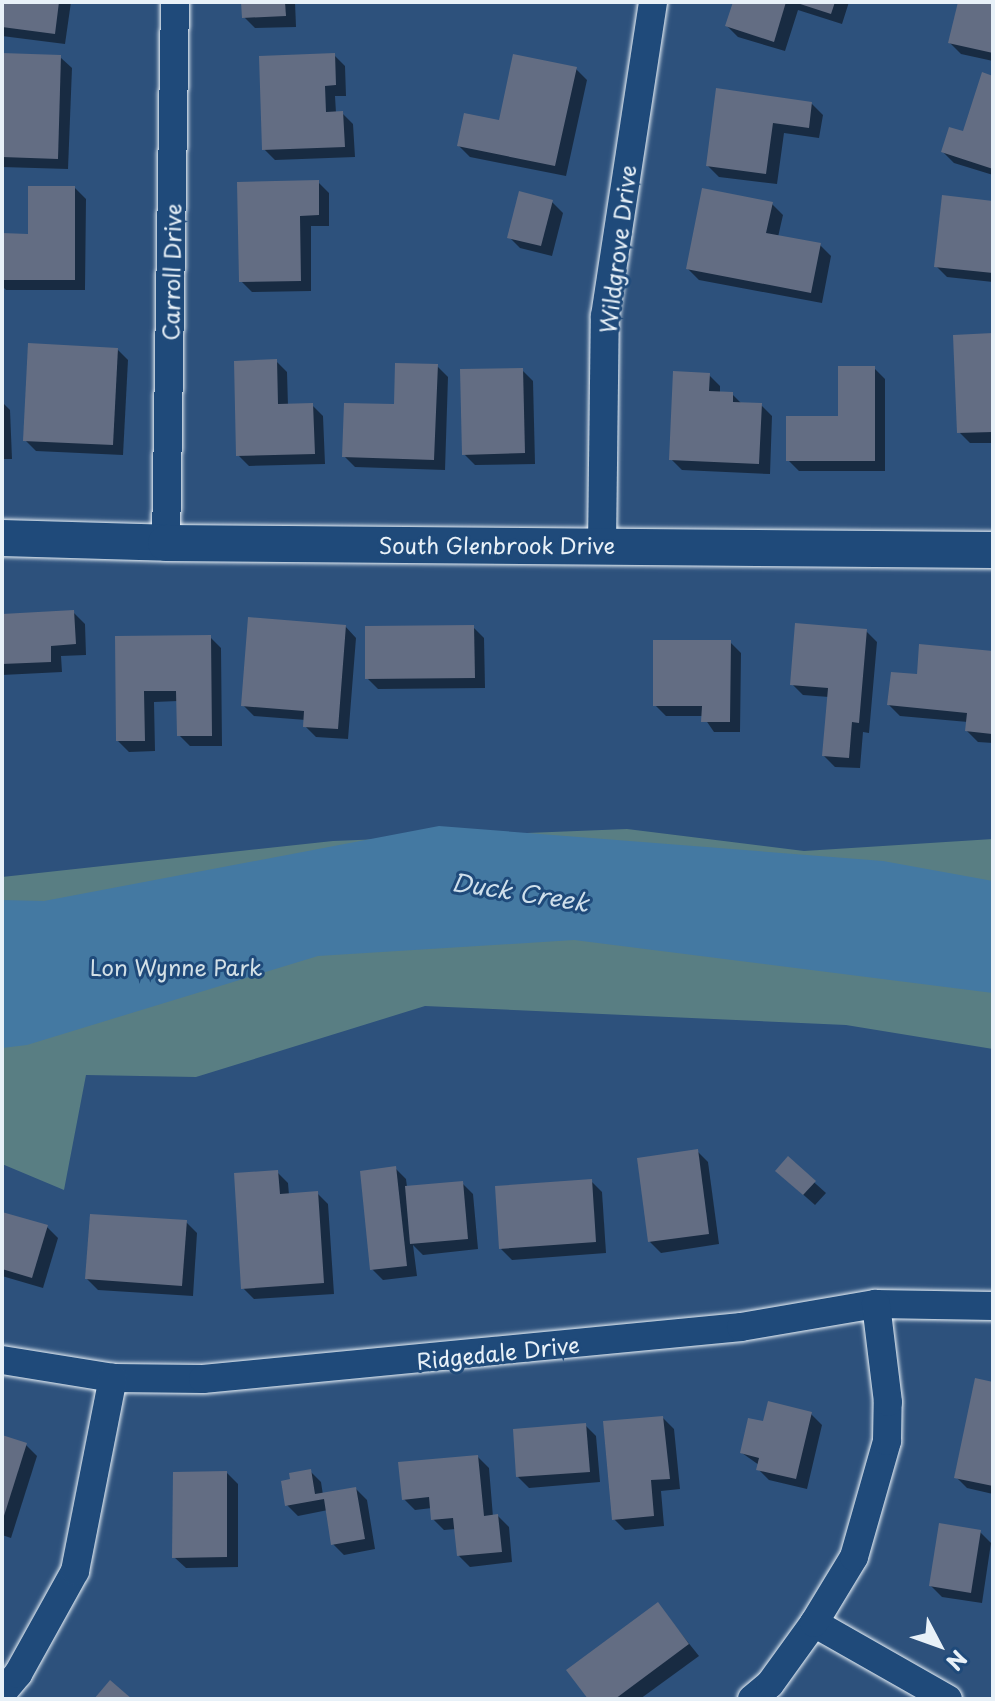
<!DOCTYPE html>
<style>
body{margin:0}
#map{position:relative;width:995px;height:1701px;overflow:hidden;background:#2d517c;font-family:"Playpen Sans",sans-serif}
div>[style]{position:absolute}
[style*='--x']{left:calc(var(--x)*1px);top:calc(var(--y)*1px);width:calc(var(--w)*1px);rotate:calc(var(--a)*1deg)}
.green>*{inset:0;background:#597e83}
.water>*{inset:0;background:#4479a2}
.shadow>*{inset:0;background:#0007}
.building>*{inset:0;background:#636d83}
.roads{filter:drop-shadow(0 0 2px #e8f1f8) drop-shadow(0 0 2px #e8f1f8)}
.minor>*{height:28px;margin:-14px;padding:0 14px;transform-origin:14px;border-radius:14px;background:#1f4a7a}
.tertiary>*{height:36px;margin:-18px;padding:0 18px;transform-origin:18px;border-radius:18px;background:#1f4a7a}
span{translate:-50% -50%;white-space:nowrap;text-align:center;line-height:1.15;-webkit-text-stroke:6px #1f4a7a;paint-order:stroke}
.street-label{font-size:22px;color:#e8f1f8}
.park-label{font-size:22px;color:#d3e0e6}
.water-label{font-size:24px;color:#cfdfeb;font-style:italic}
.frame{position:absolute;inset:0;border:4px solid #e8f1f8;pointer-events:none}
.north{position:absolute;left:899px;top:1605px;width:80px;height:80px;-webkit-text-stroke:6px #1f4a7a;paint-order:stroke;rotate:131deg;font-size:22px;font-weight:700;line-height:32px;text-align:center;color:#e8f1f8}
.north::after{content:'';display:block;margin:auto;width:28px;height:36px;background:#e8f1f8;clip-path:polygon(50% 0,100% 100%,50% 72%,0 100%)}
</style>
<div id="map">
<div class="green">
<div style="clip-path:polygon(627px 829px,804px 851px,993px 839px,993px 1049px,846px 1025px,425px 1006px,196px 1077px,86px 1075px,64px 1190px,2px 1164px,2px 877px,333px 841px)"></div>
</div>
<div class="water">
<div style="clip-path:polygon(439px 826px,883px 861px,993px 881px,993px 993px,574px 940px,318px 956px,27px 1045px,2px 1048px,2px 900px,44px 901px)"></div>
</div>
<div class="shadow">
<div style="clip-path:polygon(2px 2px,71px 2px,65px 44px,2px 36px)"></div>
<div style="clip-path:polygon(243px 2px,295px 2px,296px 27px,255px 28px,244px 17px)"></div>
<div style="clip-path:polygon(735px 2px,849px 2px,842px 24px,798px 10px,785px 51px,738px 37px,727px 26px)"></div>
<div style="clip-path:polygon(960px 2px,993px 2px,993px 61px,961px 54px,950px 43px)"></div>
<div style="clip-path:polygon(2px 55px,60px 57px,72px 68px,68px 169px,2px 167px)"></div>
<div style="clip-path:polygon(334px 55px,345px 66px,346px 96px,335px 96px,336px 113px,342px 113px,353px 124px,355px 157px,275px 160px,264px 149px)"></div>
<div style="clip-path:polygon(576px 69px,587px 80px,566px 176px,470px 157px,459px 146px,500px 123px)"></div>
<div style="clip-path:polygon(993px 78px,993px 175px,954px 163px,943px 152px,964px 134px)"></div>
<div style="clip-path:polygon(718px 90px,812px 104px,823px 115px,819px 138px,784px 133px,777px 184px,719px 177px,708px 166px)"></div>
<div style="clip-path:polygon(318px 182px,329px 193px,329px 226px,311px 226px,311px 291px,252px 292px,241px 281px)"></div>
<div style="clip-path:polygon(75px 188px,86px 199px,85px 290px,6px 290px,2px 286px,2px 236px,30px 236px)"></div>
<div style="clip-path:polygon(552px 202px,563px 213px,552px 256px,520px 248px,509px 237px)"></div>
<div style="clip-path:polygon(993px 203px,993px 282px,947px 277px,936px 266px)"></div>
<div style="clip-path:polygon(772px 204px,783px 215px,778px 237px,820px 245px,831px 256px,822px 303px,699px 280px,688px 269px)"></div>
<div style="clip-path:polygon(993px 336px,993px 443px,970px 443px,959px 432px)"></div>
<div style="clip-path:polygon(117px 349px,128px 360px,123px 455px,36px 451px,25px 440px)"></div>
<div style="clip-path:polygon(276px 361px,287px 372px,288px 406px,312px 405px,323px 416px,325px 464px,249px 466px,238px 455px)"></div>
<div style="clip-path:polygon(437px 366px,448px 377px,445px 470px,355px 467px,344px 456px)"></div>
<div style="clip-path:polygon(874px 368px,885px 379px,885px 471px,799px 471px,788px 460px,840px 418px)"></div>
<div style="clip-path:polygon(522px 370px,533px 381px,535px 464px,475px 465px,464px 454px)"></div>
<div style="clip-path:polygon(709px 375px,720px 386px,720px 394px,732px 394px,743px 405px,761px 405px,772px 416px,770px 474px,682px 470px,671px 459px)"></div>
<div style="clip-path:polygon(2px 402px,10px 410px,12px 459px,2px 459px)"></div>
<div style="clip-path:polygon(74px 613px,85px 624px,86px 655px,61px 656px,62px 672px,2px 675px,2px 616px)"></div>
<div style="clip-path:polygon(345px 626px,356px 638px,348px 739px,316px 737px,305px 726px,306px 720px,254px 716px,243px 705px)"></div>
<div style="clip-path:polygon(473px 627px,484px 638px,485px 688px,378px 689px,367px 678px)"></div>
<div style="clip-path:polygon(866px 631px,877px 642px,869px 733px,863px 732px,860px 768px,835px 767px,824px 756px,829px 697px,803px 695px,792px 684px)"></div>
<div style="clip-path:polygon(210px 637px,221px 648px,222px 746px,190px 746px,179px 735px,178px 701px,154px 702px,155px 751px,129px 752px,118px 741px,117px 638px)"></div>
<div style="clip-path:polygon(730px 642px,741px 653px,740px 732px,714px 732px,703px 716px,666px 716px,655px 705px)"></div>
<div style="clip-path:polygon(921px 646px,993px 653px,993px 743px,978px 742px,967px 731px,968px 722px,900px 716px,889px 705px,918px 676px)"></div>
<div style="clip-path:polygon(697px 1151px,708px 1162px,719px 1244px,661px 1253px,650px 1242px)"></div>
<div style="clip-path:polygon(788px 1159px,826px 1193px,815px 1205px,789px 1182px)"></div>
<div style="clip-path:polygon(395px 1168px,406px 1179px,407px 1187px,462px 1183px,473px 1194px,478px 1249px,423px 1255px,413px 1245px,417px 1276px,383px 1280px,372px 1269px)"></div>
<div style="clip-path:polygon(277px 1172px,288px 1183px,289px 1195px,317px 1193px,328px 1204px,334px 1294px,254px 1299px,243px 1288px)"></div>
<div style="clip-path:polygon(591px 1181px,602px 1192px,606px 1253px,512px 1260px,501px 1249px)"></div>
<div style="clip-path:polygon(2px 1214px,47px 1227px,58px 1238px,43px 1288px,2px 1276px)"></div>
<div style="clip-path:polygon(186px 1222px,197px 1233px,193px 1296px,98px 1290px,87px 1279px)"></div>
<div style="clip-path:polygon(993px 1384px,993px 1494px,967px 1488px,956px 1477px)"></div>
<div style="clip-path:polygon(811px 1414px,822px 1425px,807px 1489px,769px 1480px,758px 1469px,759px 1465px,742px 1453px,764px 1424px)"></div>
<div style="clip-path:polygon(663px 1418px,674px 1429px,680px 1489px,661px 1491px,664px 1526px,625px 1530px,614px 1519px)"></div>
<div style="clip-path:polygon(585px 1425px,596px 1436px,600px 1482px,529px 1488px,518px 1477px)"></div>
<div style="clip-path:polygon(2px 1437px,26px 1445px,37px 1456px,11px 1538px,2px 1535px)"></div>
<div style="clip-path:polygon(478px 1457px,489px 1468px,493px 1517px,498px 1516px,509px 1527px,512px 1562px,470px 1567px,459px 1556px,456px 1529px,444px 1530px,433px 1519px,432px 1508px,415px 1510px,404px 1499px)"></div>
<div style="clip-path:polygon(310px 1471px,321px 1482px,323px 1495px,356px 1489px,367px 1500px,375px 1549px,344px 1555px,333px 1544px,328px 1510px,298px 1516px,287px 1505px)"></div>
<div style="clip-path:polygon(227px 1473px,238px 1484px,238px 1567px,186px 1568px,174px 1557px)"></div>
<div style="clip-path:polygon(980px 1532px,991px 1543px,982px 1603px,942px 1597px,931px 1586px)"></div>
<div style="clip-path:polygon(658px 1605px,699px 1656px,640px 1699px,590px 1699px)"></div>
</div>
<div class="building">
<div style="clip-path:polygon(2px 2px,59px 2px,55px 34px,2px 27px)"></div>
<div style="clip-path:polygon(241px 2px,285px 2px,286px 16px,242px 18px)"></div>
<div style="clip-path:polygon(733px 2px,786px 2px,774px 42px,725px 26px)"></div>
<div style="clip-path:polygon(794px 2px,835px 2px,831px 14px)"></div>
<div style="clip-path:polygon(958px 2px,993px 2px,993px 53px,948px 43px)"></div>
<div style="clip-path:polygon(2px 53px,61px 55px,58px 159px,2px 157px)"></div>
<div style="clip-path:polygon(335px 53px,336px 85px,325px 86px,326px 112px,343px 111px,345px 147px,262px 150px,259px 56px)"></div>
<div style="clip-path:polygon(513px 54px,577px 67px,555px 166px,457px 146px,464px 113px,499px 120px)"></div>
<div style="clip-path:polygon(982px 72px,993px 76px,993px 169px,941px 152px,949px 127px,963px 131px)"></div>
<div style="clip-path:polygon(716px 88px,812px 102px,809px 128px,773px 123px,766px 174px,706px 166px)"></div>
<div style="clip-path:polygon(319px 180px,319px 215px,300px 216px,301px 281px,239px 282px,237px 182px)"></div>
<div style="clip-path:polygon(28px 186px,75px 186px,75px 280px,2px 280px,2px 233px,28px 234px)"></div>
<div style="clip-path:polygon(702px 188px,773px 202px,766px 233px,821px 243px,811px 293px,686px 269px)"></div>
<div style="clip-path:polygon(519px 191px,553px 200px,541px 246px,507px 238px)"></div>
<div style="clip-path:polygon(942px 195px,993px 201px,993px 273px,934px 267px)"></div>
<div style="clip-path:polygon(993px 333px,993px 432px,957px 433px,953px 335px)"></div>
<div style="clip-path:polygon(28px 343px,118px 348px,113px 445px,23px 441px)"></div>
<div style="clip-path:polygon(277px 359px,278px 404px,313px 403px,315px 454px,236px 456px,234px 361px)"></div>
<div style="clip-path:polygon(395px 363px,438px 364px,434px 460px,342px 457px,344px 403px,394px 404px)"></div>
<div style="clip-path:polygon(838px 366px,875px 366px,875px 461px,786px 461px,786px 416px,838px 416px)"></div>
<div style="clip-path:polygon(523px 368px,525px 453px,462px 455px,460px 369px)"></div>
<div style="clip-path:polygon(673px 371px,710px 373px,709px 391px,733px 392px,733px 402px,762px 403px,759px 464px,669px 460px)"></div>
<div style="clip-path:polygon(74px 610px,76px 644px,51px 646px,51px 662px,2px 664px,2px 614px)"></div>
<div style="clip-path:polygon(248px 617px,346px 625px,338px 729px,303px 727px,304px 711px,241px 706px)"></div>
<div style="clip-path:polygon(795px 623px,867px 629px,859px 723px,852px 722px,849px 758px,822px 756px,828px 688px,790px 685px)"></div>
<div style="clip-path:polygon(474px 625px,475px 678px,365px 679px,365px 626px)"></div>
<div style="clip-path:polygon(211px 635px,212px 736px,177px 736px,176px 691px,144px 691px,145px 741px,116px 741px,115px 636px)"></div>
<div style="clip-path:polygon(653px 640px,731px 640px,730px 722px,701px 722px,702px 706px,653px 706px)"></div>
<div style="clip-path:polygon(919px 644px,993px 651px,992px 734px,965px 731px,967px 713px,887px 705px,891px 672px,917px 674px)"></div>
<div style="clip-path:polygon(698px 1149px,709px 1234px,648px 1242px,637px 1158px)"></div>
<div style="clip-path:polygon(788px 1156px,816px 1181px,803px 1195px,775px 1171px)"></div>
<div style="clip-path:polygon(396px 1166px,407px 1266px,370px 1270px,360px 1171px)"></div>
<div style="clip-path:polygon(278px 1170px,280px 1194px,318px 1191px,324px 1283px,241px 1289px,234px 1173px)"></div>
<div style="clip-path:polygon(592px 1179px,596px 1242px,499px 1249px,495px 1186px)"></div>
<div style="clip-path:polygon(463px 1181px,468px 1239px,410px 1244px,405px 1186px)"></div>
<div style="clip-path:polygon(2px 1212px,48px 1225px,32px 1278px,2px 1269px)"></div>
<div style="clip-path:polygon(90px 1214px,187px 1220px,182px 1286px,85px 1279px)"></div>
<div style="clip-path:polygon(975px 1378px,993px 1382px,993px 1486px,954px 1478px)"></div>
<div style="clip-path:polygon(768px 1401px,812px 1412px,796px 1479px,756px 1470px,759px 1458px,740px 1453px,748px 1418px,763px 1421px)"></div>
<div style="clip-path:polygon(663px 1416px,670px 1479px,651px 1480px,654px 1516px,612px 1520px,603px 1421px)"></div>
<div style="clip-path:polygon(586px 1423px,590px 1472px,516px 1477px,513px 1429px)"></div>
<div style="clip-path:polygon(2px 1435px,27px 1443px,3px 1519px,2px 1519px)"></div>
<div style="clip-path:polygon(478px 1455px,484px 1516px,498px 1514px,502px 1552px,457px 1556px,453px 1518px,431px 1520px,429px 1497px,402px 1500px,398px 1462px)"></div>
<div style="clip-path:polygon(311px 1469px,315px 1494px,356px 1487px,365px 1539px,331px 1545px,324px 1499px,285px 1506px,281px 1481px,290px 1479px,289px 1473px)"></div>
<div style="clip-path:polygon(227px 1471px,227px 1557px,172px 1558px,173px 1472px)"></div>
<div style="clip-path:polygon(939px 1523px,981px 1530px,971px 1593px,929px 1586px)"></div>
<div style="clip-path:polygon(658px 1602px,689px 1644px,615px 1699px,588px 1699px,566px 1670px)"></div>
<div style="clip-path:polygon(110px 1680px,132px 1699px,94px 1699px)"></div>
</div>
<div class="roads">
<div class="minor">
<div style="--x:166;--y:543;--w:541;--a:-89.05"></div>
<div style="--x:602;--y:546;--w:230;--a:-89.3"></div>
<div style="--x:605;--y:316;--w:318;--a:-81.3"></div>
<div style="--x:2;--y:1360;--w:112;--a:9.2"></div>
<div style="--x:113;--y:1378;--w:90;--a:0.6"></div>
<div style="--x:203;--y:1379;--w:541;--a:-5.52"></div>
<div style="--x:741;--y:1327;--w:137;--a:-9.7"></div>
<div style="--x:876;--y:1304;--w:117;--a:1"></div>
<div style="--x:814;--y:1623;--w:154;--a:29.6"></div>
<div style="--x:2;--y:1693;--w:25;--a:-50"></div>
<div style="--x:18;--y:1674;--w:118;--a:-61"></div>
<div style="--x:75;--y:1571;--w:197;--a:-78.9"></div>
<div style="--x:752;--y:1699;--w:23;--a:-40"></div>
<div style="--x:770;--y:1684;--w:75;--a:-54.2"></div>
<div style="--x:814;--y:1623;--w:77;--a:-58.8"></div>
<div style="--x:854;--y:1557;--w:121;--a:-74.1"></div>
<div style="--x:887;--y:1441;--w:39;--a:-89"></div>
<div style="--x:888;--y:1402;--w:99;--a:-97"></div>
</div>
<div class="tertiary">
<div style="--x:2;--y:538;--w:164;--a:1.7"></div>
<div style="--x:166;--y:543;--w:827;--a:0.48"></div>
</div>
</div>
<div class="street-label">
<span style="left:617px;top:249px;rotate:-83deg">Wildgrove Drive</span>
<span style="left:171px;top:272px;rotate:-89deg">Carroll Drive</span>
<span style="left:497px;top:545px">South Glenbrook Drive</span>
<span style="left:498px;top:1352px;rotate:-6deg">Ridgedale Drive</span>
</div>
<div class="park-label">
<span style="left:176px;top:967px">Lon Wynne Park</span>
</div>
<div class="water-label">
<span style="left:520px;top:892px;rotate:9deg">Duck Creek</span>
</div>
<div class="frame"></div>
<div class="north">N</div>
</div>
